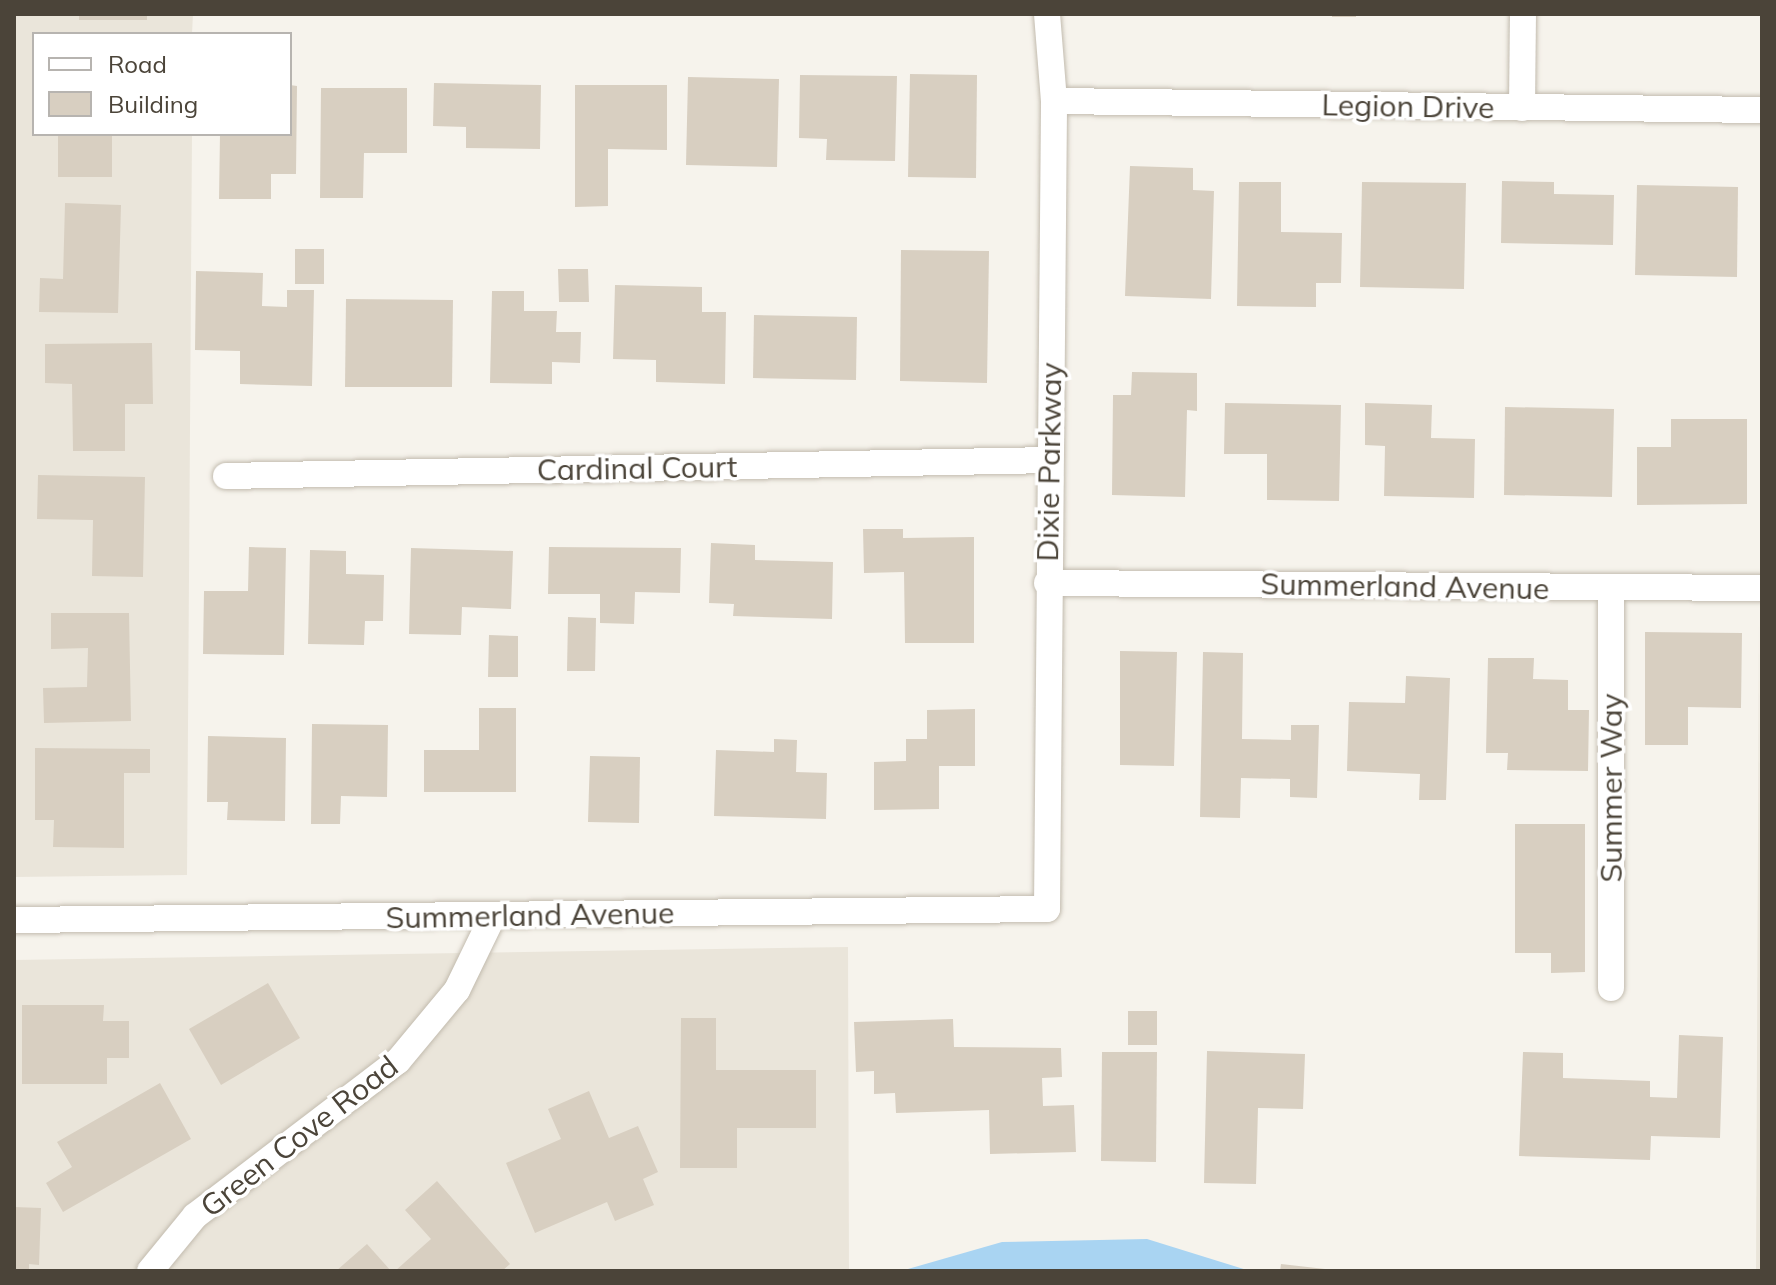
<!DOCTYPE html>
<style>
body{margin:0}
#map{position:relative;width:1776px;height:1285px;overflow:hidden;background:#f6f3ec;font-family:Mulish,sans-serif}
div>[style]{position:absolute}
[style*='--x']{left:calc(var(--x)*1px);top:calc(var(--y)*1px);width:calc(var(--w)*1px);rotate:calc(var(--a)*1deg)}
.residential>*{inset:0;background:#eae5da}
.water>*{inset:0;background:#a9d4f2}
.building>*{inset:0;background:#d8cfc1}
.roads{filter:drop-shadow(0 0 2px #c2bbae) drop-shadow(0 0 2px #c2bbae)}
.street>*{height:26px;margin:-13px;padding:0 13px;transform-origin:13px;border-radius:13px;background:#fff}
span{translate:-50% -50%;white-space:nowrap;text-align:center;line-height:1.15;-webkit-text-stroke:7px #fff;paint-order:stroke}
.street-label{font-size:30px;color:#4b4439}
.frame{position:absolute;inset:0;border:16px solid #4b4439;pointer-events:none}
.legend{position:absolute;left:32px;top:32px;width:260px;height:104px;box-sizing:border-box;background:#fff;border:2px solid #b7b4b0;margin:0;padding:10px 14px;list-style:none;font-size:24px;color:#4b4439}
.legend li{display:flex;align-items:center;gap:16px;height:40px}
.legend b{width:40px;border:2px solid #b7b4b0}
</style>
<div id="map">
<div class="residential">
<div style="clip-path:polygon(14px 14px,193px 14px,192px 34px,34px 34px,34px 134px,192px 134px,187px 875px,14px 877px)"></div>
<div style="clip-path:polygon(1759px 620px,1762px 1271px,1756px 1271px)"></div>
<div style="clip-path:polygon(848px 947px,849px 1271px,14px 1271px,14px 960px)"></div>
</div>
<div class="water">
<div style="clip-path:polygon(1147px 1239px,1250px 1271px,901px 1271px,1002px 1242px)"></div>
</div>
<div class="building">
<div style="clip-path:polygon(79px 14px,147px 14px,147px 20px,79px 20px)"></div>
<div style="clip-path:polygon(1332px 14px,1356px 14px,1356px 17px,1332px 17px)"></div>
<div style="clip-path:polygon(910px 74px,977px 75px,976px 178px,908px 177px)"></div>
<div style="clip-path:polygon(800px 75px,897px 76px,895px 161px,826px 160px,827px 139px,799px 138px)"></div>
<div style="clip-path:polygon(688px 77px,779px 79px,777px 167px,686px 165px)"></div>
<div style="clip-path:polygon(434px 83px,541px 85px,540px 149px,466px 148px,466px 127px,433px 126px)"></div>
<div style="clip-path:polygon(290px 85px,297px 86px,296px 174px,271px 174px,271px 199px,219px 199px,220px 134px,290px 134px)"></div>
<div style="clip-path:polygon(575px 85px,667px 85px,667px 150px,608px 149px,608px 206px,575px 207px)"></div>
<div style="clip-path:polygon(321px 88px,407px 88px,407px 153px,364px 153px,363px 198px,320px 198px)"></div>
<div style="clip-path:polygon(58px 134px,112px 134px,112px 177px,58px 177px)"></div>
<div style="clip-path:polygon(1130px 166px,1193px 168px,1193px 190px,1214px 191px,1211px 299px,1125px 296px)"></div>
<div style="clip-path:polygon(1502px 181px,1554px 182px,1554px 194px,1614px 195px,1613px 245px,1501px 243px)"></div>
<div style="clip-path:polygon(1239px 182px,1281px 182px,1281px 232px,1342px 233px,1341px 283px,1316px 283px,1316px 307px,1237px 306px)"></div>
<div style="clip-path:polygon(1362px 182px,1466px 183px,1464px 289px,1360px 287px)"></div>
<div style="clip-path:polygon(1637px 185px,1738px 187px,1737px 277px,1635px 275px)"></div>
<div style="clip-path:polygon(65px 203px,121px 205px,118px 313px,39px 312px,40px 278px,63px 279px)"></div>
<div style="clip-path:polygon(295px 249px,324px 249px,324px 284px,295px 284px)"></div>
<div style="clip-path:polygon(901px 250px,989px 251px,987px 383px,900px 381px)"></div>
<div style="clip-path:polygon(558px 269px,588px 269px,589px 302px,559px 302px)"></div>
<div style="clip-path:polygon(196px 271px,263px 273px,262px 306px,287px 307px,287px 290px,314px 290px,312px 386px,240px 384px,240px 351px,195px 350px)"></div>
<div style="clip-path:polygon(615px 285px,702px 287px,702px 312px,726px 312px,725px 384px,656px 382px,656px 360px,613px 359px)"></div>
<div style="clip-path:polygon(492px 291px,524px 291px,524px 311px,557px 311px,556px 332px,581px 332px,580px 363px,552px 362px,552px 384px,490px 383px)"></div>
<div style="clip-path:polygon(346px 299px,453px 300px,452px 387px,345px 387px)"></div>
<div style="clip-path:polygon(754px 315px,857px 317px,856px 380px,753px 378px)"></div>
<div style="clip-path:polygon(152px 343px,153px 404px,125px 404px,125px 451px,73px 451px,72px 384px,45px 383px,45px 344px)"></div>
<div style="clip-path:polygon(1132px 372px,1197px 373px,1197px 411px,1187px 410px,1185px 497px,1112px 495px,1113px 395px,1131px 395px)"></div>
<div style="clip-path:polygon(1225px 403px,1341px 405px,1339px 501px,1267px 500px,1267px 454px,1224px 454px)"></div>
<div style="clip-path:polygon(1365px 403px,1432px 405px,1431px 438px,1475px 439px,1474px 498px,1384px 496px,1385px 446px,1365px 445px)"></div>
<div style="clip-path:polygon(1505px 407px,1614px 409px,1612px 497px,1504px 495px)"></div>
<div style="clip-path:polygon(1671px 419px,1747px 419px,1747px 504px,1637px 505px,1637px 447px,1671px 447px)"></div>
<div style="clip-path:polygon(38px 475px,145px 477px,143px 577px,92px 576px,93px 520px,37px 519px)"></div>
<div style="clip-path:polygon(863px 529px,903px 529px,903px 538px,974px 537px,974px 643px,905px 643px,904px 572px,864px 573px)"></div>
<div style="clip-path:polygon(711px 543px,755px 545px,755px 560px,833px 562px,832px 619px,733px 616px,734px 604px,709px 603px)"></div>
<div style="clip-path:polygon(249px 547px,286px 548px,284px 655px,203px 654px,204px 591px,248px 591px)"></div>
<div style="clip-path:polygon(549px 547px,681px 548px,680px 593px,635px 592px,634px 624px,600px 623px,600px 594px,548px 594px)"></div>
<div style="clip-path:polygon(411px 548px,513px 551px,511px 609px,462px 607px,461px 635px,409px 634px)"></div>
<div style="clip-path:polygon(310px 550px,346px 551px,346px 574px,384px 575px,383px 621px,365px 621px,364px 645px,308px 644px)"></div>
<div style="clip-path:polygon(51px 613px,129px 613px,131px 721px,44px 723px,43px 688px,87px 687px,88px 648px,51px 649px)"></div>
<div style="clip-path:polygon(568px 617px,596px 618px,595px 671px,567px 671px)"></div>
<div style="clip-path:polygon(1645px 632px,1742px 633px,1741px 708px,1688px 707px,1688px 745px,1645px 745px)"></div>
<div style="clip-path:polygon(489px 635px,518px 636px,518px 677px,488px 677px)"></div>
<div style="clip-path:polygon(1120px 651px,1177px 652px,1174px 766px,1120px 765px)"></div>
<div style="clip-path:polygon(1203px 652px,1243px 653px,1242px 739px,1291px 740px,1291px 725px,1319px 725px,1317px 798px,1290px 797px,1290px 779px,1241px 778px,1240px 818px,1200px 817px)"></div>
<div style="clip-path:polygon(1488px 658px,1534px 658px,1533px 679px,1568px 680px,1568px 710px,1589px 710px,1588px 771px,1507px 770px,1508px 753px,1486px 753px)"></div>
<div style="clip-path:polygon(1406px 676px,1450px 678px,1446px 800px,1419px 800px,1420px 774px,1347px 771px,1349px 702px,1405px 703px)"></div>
<div style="clip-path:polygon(479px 708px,516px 708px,516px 792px,424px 792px,424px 750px,479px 750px)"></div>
<div style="clip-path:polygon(975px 709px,975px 766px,939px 766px,939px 809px,874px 810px,874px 762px,906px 761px,906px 739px,927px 739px,927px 710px)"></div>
<div style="clip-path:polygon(312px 724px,388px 725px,387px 797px,341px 796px,340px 824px,311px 824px)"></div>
<div style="clip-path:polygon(208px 736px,286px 738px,285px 821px,227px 820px,228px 802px,207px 802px)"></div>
<div style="clip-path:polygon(774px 739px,797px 740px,796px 772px,827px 773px,826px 819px,714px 816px,716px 750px,774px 752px)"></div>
<div style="clip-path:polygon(35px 748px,150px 749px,150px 773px,124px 773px,124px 848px,53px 847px,54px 820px,35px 820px)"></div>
<div style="clip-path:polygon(590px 756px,640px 757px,639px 823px,588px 822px)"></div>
<div style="clip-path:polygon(1515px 824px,1585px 824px,1585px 972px,1551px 973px,1551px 953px,1515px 953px)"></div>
<div style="clip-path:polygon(268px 983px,300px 1038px,221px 1085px,189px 1029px)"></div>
<div style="clip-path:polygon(22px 1005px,104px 1005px,103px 1021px,129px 1021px,129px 1058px,107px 1058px,107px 1084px,22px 1084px)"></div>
<div style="clip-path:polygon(1128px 1011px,1157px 1011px,1157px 1045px,1128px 1045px)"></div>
<div style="clip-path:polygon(681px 1018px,716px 1018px,716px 1070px,816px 1070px,816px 1128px,737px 1128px,737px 1168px,680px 1168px)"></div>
<div style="clip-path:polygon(953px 1019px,954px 1047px,1061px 1048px,1062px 1077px,1042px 1078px,1043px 1106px,1074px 1105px,1076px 1152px,990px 1154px,989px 1110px,896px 1113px,895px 1093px,874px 1094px,874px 1071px,856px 1072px,854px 1022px)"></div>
<div style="clip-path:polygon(1679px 1035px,1723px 1037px,1720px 1138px,1651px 1136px,1650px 1160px,1519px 1156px,1523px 1052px,1563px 1053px,1563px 1078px,1650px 1081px,1650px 1097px,1677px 1098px)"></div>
<div style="clip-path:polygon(1207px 1051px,1305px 1054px,1303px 1109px,1258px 1108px,1256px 1184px,1204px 1183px)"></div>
<div style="clip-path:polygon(1102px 1052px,1157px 1052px,1156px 1162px,1101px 1161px)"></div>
<div style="clip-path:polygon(160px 1083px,191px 1139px,63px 1212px,46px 1183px,72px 1167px,57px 1142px)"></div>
<div style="clip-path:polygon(589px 1091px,609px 1138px,638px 1126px,658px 1172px,643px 1179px,654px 1205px,615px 1221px,607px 1202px,535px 1233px,506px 1163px,561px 1139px,548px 1109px)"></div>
<div style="clip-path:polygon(437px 1181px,510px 1264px,502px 1271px,395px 1271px,431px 1239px,405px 1210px)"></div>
<div style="clip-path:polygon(14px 1207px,41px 1208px,39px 1265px,29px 1264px,29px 1271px,14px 1271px)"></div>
<div style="clip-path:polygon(367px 1244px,391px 1271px,336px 1271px)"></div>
<div style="clip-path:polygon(1281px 1264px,1325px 1269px,1325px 1271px,1280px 1271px)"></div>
</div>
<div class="roads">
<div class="street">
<div style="--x:1054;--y:101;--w:708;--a:0.73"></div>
<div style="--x:1522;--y:108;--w:94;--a:-89.4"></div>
<div style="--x:226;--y:476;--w:823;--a:-1.11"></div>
<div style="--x:1047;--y:583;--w:715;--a:0.4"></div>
<div style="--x:1611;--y:588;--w:400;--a:90"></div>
<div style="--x:14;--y:920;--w:1033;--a:-0.61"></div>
<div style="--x:1047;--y:909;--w:808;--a:-89.5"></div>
<div style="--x:1054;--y:101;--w:87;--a:-94.6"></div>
<div style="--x:150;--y:1271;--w:71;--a:-50.7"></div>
<div style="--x:195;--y:1216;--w:255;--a:-37.4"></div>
<div style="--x:398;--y:1061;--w:92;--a:-50.3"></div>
<div style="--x:457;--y:990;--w:82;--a:-64.1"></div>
</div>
</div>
<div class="street-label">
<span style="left:1408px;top:106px;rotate:1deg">Legion Drive</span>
<span style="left:1049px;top:462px;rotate:-89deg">Dixie Parkway</span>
<span style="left:637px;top:468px;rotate:-1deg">Cardinal Court</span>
<span style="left:1405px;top:586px;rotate:1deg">Summerland Avenue</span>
<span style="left:1611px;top:788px;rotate:-90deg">Summer Way</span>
<span style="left:530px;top:915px;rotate:-1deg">Summerland Avenue</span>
<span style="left:299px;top:1136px;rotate:-38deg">Green Cove Road</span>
</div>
<div class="frame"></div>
<ul class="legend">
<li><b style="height:10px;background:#fff"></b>Road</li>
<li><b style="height:22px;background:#d8cfc1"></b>Building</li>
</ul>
</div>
